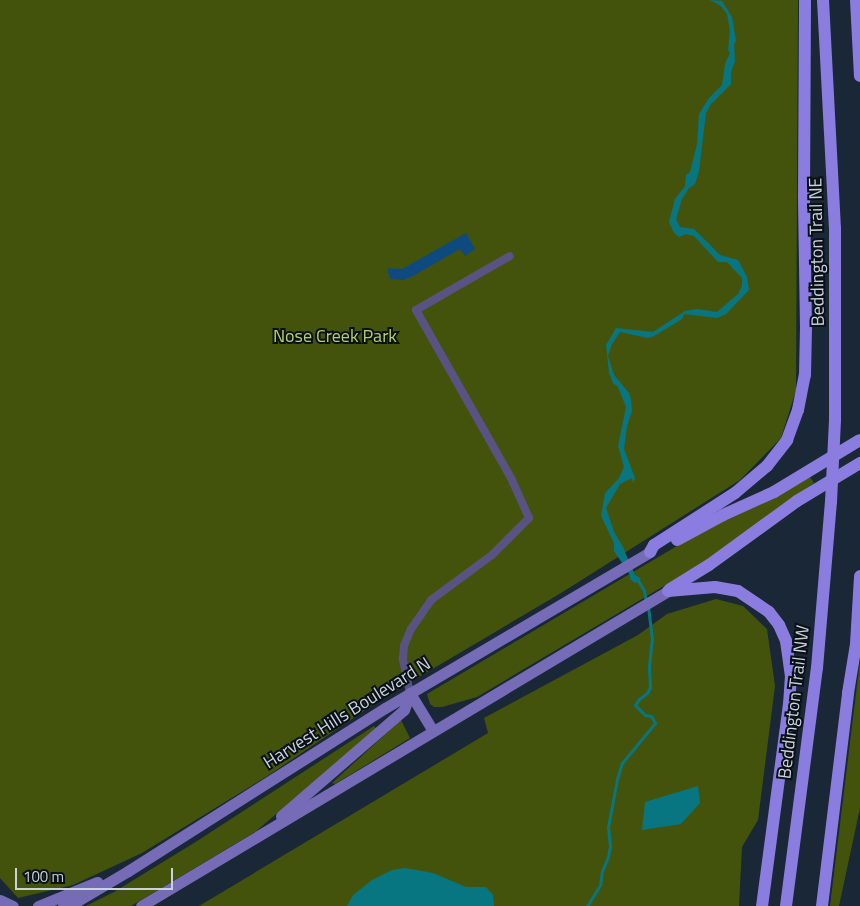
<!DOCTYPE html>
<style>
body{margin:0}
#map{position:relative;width:860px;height:906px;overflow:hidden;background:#1a2736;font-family:"Titillium Web",sans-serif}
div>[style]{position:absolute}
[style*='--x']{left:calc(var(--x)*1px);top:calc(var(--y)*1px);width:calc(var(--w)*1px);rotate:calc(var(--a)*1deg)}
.green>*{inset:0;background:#44530c}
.water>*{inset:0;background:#087680}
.stream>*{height:3px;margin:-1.5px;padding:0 1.5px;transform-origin:1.5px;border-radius:1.5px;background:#087680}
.building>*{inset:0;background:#0e4980}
.street>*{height:8px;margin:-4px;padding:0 4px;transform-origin:4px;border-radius:4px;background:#595383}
.secondary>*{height:11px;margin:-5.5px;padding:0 5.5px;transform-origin:5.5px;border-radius:5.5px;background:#756bb7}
.primary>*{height:12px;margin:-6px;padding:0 6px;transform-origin:6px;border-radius:6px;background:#8b7ddf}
.primary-bridge>*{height:12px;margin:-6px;padding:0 6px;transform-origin:6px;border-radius:6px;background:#8b7ddf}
span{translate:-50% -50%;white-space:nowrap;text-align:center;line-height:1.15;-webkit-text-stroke:4px #0a1016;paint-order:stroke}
.street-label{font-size:18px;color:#cad3dd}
.park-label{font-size:18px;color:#b6d165}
.scale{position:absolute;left:15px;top:868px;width:158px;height:22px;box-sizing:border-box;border:2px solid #cad3dd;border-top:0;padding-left:6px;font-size:15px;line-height:18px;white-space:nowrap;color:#cad3dd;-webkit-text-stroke:4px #0a1016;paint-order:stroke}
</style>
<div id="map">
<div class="green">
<div style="clip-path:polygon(0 0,798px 0,796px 390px,781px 438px,740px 480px,561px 593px,380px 700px,269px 775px,142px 853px,73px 885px,18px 898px,0 878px)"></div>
<div style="clip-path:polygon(810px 477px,814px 483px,701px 564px,477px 697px,442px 707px,434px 707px,430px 704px,427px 694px,726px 517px)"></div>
<div style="clip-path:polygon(716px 599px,743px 606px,767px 629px,775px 686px,758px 820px,742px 847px,739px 906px,199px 906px,488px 733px,484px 718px,638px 635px,667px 614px)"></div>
<div style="clip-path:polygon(860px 661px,860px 808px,839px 906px,830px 906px)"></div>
<div style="clip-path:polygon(401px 720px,410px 738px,335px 784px,332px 783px)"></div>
<div style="clip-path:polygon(374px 726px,376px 729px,255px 832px,131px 906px,86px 906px,114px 892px,194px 843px)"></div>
</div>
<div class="water">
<div style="clip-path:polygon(710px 0,722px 1px,732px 17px,736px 41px,734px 44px,735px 61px,731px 72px,731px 84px,711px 104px,706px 113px,699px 171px,695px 184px,689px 188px,682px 199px,676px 219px,680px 227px,694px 229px,720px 255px,738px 260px,747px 277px,749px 290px,726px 314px,717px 318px,684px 314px,682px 319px,654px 336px,648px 338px,620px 332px,612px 344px,608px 356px,614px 375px,629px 393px,631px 400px,632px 411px,627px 426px,624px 449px,635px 478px,633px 483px,632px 478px,620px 484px,606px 508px,614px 532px,622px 545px,635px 575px,641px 579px,635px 583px,630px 579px,630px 575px,614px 551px,614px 543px,601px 516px,605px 493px,619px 478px,624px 467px,618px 446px,626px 407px,618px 387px,613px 383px,609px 373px,606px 345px,616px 328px,653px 332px,685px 311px,697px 309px,717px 312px,738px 294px,742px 286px,742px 278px,727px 262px,718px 262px,694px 236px,686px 234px,679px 237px,674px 233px,669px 222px,675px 199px,685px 186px,686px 175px,690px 172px,697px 144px,699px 114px,709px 98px,722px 85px,725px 64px,730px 53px,728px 50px,730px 31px,727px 14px,721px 6px)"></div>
<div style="clip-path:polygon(698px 786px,700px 803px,681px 824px,642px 830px,645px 802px)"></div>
<div style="clip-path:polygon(405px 868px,433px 873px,466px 887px,486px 887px,493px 895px,494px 906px,347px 906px,353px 895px,372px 880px,392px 870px)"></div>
</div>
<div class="stream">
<div style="--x:636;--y:577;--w:16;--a:60"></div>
<div style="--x:644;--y:591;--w:10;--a:79"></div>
<div style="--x:587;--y:906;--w:25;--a:-58"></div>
<div style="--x:600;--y:885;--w:14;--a:-82"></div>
<div style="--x:602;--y:871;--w:15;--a:-67"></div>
<div style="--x:608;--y:857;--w:11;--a:-80"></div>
<div style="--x:610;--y:846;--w:19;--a:-96"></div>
<div style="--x:608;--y:827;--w:49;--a:-79.4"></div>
<div style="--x:617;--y:779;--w:17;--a:-73"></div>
<div style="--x:622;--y:763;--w:52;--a:-50.5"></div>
<div style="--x:655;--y:723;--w:8;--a:-120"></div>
<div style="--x:651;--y:716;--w:6;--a:-171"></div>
<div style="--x:645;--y:715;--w:14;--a:-135"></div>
<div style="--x:635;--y:705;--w:7;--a:-56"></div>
<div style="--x:639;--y:699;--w:10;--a:-37"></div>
<div style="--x:647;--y:693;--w:7;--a:-63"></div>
<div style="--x:650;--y:687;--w:21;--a:-93"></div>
<div style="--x:649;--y:666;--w:27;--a:-84"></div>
<div style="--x:652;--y:639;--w:32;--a:-97"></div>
</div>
<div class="building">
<div style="clip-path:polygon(466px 233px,475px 249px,465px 256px,460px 249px,413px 276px,403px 280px,390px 279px,387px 268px,402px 269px)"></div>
</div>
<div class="street">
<div style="--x:410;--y:693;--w:35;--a:-102"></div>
<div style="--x:403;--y:659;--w:13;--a:-86"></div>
<div style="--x:404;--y:646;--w:18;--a:-68"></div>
<div style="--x:411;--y:629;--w:35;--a:-55"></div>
<div style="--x:431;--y:600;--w:76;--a:-36.4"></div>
<div style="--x:492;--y:555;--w:52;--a:-45"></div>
<div style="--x:529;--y:518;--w:44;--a:-114.2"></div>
<div style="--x:511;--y:478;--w:193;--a:-119.5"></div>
<div style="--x:416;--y:310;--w:108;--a:-29.9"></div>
</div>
<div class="secondary">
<div style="--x:410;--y:693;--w:44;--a:58.8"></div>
<div style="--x:281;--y:816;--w:162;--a:-40.8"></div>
<div style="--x:404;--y:710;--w:18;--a:-71"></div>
<div style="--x:0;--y:900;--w:14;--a:25"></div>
<div style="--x:38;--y:906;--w:64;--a:-22.1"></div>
<div style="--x:63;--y:906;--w:17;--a:-21"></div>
<div style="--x:79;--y:900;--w:57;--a:-30.6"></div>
<div style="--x:128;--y:871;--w:304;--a:-32.4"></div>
<div style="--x:385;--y:708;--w:308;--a:-30.5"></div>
<div style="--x:141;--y:906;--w:614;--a:-30.87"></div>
</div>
<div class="primary">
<div style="--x:823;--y:0;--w:228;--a:87"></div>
<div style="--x:835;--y:228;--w:192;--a:90"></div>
<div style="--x:856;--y:0;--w:76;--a:87"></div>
<div style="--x:677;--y:540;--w:52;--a:-28.5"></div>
<div style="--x:723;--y:515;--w:56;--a:-24.3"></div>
<div style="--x:774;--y:492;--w:100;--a:-31.2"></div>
<div style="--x:650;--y:552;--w:8;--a:-60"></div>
<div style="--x:654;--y:545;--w:96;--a:-32.7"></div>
<div style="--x:735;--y:493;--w:42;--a:-40.2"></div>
<div style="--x:767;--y:466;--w:33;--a:-52"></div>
<div style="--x:787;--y:440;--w:32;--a:-70"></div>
<div style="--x:798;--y:410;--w:36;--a:-79"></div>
<div style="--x:805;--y:375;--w:47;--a:-88.8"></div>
<div style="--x:806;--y:328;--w:133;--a:-90.9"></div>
<div style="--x:804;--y:195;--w:195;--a:-89.7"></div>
<div style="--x:670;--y:589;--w:46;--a:-31.6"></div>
<div style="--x:709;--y:565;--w:109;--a:-36"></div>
<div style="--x:797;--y:501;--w:74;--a:-31.1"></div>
<div style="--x:668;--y:591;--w:47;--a:-4.9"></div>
<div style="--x:715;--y:587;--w:23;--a:10"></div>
<div style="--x:738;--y:591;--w:37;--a:34"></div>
<div style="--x:769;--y:612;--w:16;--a:52"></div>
<div style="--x:779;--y:625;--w:17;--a:66"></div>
<div style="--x:786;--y:641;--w:35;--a:82"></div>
<div style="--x:791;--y:676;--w:28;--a:94"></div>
<div style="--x:789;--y:704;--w:204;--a:97.6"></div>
<div style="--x:786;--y:906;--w:240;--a:-82.6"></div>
<div style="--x:817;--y:668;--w:167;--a:-85.2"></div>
<div style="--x:822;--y:906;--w:215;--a:-83"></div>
<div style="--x:848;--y:693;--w:50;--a:-80.7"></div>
<div style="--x:856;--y:644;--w:68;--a:-86.6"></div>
</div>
<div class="primary-bridge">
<div style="--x:831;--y:502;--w:82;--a:-87.2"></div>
</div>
<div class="street-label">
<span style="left:817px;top:252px;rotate:-91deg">Beddington Trail NE</span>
<span style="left:794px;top:702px;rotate:-83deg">Beddington Trail NW</span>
<span style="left:347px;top:713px;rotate:-32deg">Harvest Hills Boulevard N</span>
</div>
<div class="park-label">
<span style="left:335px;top:336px">Nose Creek Park</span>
</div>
<div class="scale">100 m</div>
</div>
